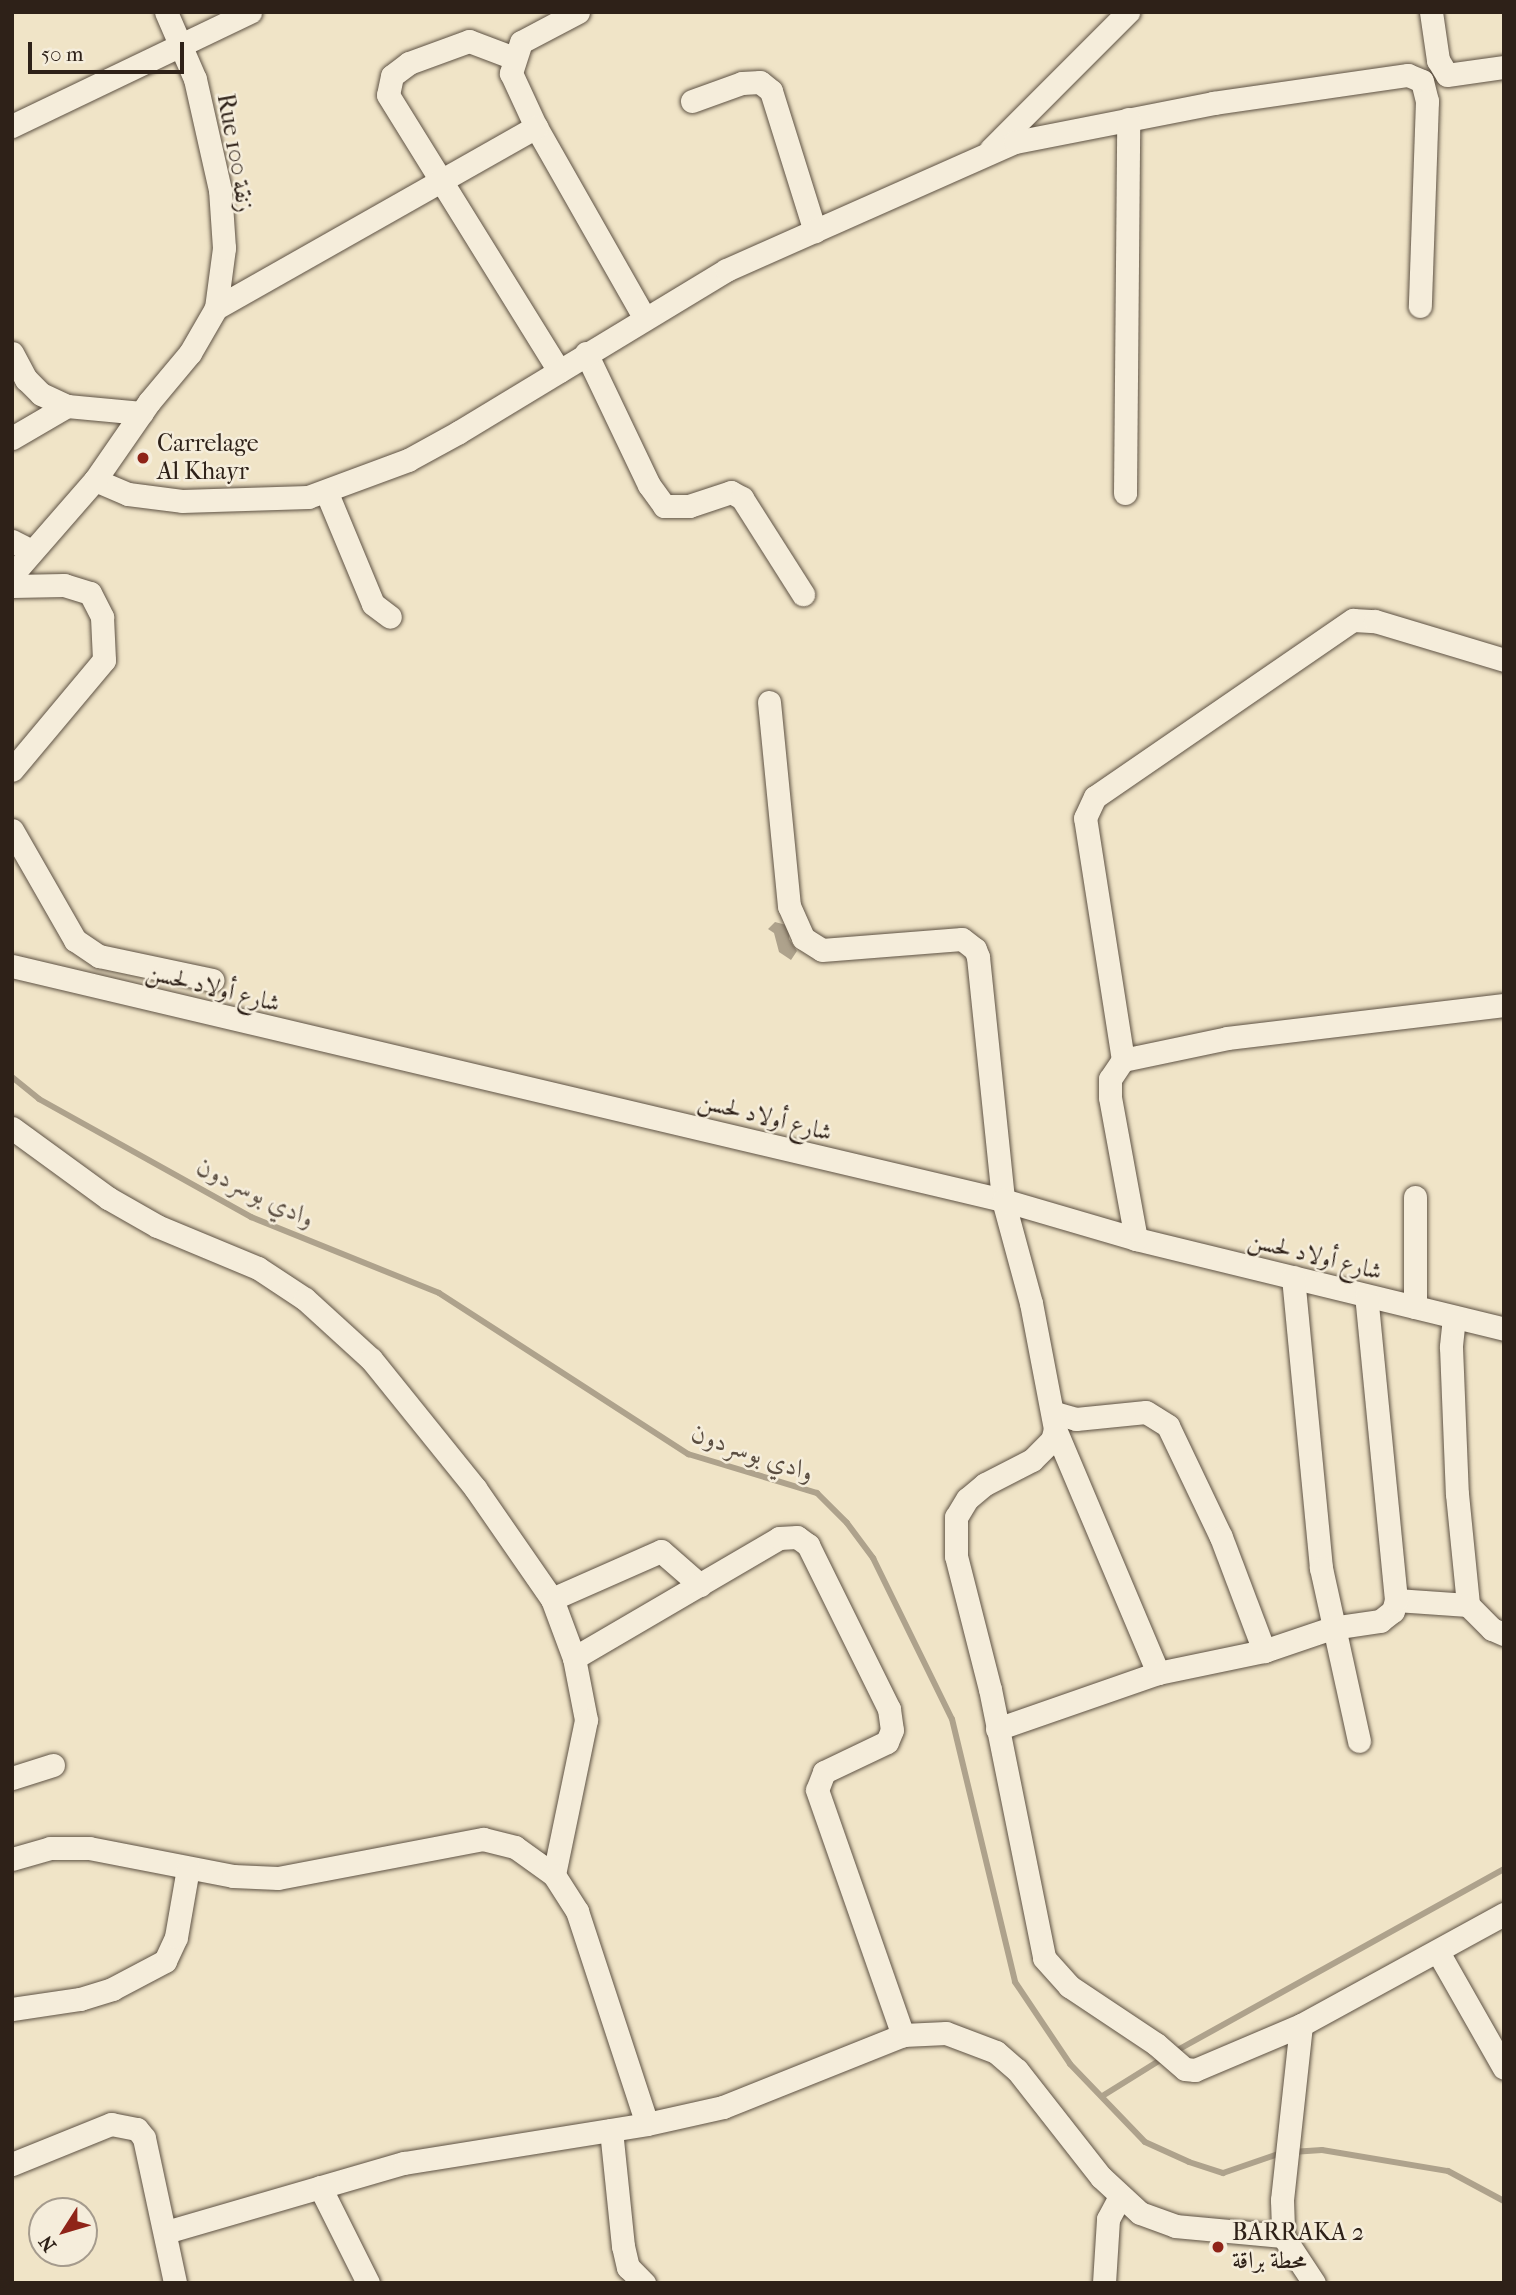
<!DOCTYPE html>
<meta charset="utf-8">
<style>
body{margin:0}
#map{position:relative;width:1516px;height:2295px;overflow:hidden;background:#f0e4c7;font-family:"IM FELL French Canon",Amiri,serif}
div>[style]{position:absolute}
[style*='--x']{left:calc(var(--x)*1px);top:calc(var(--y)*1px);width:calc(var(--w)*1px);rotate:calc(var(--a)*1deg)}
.water>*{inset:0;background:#aea28c}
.stream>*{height:6px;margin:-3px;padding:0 3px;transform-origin:3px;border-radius:3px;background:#aea28c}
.roads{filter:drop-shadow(0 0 2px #5e5244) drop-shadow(0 0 2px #5e5244)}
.minor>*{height:23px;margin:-11.5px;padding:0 11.5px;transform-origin:11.5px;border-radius:11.5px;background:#f5eddb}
.dots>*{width:19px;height:19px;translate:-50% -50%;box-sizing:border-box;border:4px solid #f5eddb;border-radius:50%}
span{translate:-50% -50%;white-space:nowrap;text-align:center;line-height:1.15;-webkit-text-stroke:5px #f5eddb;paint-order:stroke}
.street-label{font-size:24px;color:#2e2118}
.poi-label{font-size:24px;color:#2e2118}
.left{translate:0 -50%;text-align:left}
.water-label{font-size:26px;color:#5b4e41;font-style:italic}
.frame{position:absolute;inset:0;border:14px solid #2e2118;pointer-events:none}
.north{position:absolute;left:28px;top:2197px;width:70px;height:70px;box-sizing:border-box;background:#f5eddb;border:2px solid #a59b8d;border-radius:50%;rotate:233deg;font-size:19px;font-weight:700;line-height:28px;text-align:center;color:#2e2118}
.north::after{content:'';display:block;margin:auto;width:24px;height:32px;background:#8f2418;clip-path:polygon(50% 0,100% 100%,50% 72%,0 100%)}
.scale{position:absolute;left:28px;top:42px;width:156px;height:32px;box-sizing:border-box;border:4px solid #2e2118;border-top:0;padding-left:9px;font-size:21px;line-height:24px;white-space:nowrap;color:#2e2118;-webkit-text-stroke:5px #f5eddb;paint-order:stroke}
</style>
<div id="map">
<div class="water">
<div style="clip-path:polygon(775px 922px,790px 926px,789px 939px,797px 951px,791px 960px,779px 952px,774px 933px,768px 929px)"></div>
</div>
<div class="stream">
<div style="--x:12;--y:1077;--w:35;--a:39"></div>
<div style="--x:39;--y:1099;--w:243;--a:29.1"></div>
<div style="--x:251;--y:1217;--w:203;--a:22"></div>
<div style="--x:439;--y:1293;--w:297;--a:32.9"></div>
<div style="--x:688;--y:1454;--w:135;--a:16.8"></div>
<div style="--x:817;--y:1493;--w:42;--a:45"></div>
<div style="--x:847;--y:1523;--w:44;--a:53.4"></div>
<div style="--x:873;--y:1558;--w:179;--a:63.9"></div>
<div style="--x:952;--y:1719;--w:270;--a:76.5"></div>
<div style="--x:1015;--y:1982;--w:99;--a:56.1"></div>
<div style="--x:1070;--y:2064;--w:108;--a:46.1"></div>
<div style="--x:1145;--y:2142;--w:48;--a:24.4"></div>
<div style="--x:1189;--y:2162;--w:36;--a:18"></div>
<div style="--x:1223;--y:2173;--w:61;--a:-19"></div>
<div style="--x:1174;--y:2052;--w:377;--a:-29"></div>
<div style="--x:1104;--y:2095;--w:72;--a:-31.9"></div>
<div style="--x:1292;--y:2152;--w:30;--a:-4"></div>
<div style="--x:1322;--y:2150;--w:128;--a:9.5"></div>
<div style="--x:1448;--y:2171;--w:64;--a:28.2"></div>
</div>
<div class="roads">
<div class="minor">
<div style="--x:578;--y:12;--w:64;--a:152.2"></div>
<div style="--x:521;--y:42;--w:33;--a:108"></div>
<div style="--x:511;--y:73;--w:60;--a:65.2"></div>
<div style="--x:536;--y:127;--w:219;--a:60.4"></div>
<div style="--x:1431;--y:12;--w:49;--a:81.7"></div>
<div style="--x:1438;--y:60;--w:17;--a:59"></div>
<div style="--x:1447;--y:75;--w:58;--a:-8"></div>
<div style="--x:514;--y:58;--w:48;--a:-159.3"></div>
<div style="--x:469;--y:41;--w:64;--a:159.9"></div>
<div style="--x:409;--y:63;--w:21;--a:143"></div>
<div style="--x:392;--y:76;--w:19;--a:102"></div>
<div style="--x:388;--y:95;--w:325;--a:58.2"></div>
<div style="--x:692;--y:101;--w:53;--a:-19.8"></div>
<div style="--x:742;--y:83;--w:18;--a:-3"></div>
<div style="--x:760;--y:82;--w:14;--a:39"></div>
<div style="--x:771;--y:91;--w:147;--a:72.6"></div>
<div style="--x:12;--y:126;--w:264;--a:-25.6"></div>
<div style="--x:991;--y:149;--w:194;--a:-45"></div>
<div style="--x:216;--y:308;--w:368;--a:-29.5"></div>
<div style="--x:12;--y:353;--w:30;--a:62"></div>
<div style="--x:26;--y:379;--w:21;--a:45"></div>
<div style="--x:41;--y:394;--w:29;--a:25"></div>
<div style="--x:67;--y:406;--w:75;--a:5.3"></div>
<div style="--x:586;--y:353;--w:146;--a:64.5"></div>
<div style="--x:649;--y:485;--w:26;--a:54"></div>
<div style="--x:664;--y:506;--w:25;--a:0"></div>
<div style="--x:689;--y:506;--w:44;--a:-18.4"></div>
<div style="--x:731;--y:492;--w:13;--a:29"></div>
<div style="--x:742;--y:498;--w:114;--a:57.6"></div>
<div style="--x:12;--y:438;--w:64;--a:-30.2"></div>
<div style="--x:95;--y:480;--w:36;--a:23"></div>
<div style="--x:128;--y:494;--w:54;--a:7.4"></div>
<div style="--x:182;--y:501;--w:126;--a:-1.8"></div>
<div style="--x:308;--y:497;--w:107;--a:-20.3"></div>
<div style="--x:408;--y:460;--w:58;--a:-28.8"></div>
<div style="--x:459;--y:432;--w:312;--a:-31.2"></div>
<div style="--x:726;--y:270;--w:316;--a:-23.9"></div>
<div style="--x:1015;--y:142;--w:202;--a:-11.1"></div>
<div style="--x:1213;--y:103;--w:197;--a:-8.2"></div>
<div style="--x:1408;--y:75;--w:15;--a:23"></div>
<div style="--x:1422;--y:81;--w:21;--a:76"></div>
<div style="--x:1427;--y:101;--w:205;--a:92"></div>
<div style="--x:326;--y:491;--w:122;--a:67.4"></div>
<div style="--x:373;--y:604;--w:21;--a:37"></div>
<div style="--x:1125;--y:493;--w:374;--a:-89.5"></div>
<div style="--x:12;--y:541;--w:22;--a:27"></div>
<div style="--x:12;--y:575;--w:126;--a:-48.9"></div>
<div style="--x:95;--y:480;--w:95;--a:-55.3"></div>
<div style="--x:149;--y:402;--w:64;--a:-50.1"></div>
<div style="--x:190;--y:353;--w:52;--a:-60"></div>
<div style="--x:216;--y:308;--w:61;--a:-82.4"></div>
<div style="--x:224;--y:248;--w:58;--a:-93.9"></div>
<div style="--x:220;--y:190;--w:114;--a:-102.7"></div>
<div style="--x:195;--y:79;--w:73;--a:-113.4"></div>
<div style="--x:12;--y:586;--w:52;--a:-1.1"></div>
<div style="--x:64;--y:585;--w:27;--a:17"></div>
<div style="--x:90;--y:593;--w:27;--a:63"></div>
<div style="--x:102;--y:617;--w:43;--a:87.3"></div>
<div style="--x:104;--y:660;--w:143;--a:129.9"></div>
<div style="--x:769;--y:702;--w:205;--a:84.4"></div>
<div style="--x:789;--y:906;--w:35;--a:66"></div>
<div style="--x:803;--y:938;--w:22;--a:32"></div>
<div style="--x:822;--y:950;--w:140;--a:-4.5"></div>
<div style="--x:962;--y:939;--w:16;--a:38"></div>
<div style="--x:975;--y:949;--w:9;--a:69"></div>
<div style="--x:978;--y:957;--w:244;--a:84.1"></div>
<div style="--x:1003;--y:1200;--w:107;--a:74.8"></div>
<div style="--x:1031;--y:1303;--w:128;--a:79.2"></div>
<div style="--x:1055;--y:1429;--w:11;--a:105"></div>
<div style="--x:1052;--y:1440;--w:28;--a:135"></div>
<div style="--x:1032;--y:1460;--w:53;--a:152.9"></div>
<div style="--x:985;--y:1484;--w:23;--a:140"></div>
<div style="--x:967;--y:1499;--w:21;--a:121"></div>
<div style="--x:956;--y:1517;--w:39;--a:90"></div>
<div style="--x:956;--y:1556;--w:137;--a:75.7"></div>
<div style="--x:990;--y:1689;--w:274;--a:78.6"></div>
<div style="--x:1044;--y:1958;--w:38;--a:48"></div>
<div style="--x:1069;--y:1986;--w:105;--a:33.7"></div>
<div style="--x:1156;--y:2044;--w:38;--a:41"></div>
<div style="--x:1185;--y:2069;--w:10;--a:6"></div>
<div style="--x:1195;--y:2070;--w:115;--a:-23"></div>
<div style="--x:1301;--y:2025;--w:231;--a:-28.7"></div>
<div style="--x:12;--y:830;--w:127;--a:60.2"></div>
<div style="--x:75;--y:940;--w:29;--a:34"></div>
<div style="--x:99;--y:956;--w:116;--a:12"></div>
<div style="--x:12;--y:966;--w:1018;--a:13.29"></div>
<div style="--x:1003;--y:1200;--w:139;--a:16.3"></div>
<div style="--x:1136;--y:1239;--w:379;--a:13.7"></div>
<div style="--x:1123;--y:1060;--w:245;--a:-98.9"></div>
<div style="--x:1085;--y:818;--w:23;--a:-65"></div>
<div style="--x:1095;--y:797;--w:313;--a:-34.5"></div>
<div style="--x:1353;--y:620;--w:22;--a:3"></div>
<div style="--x:1375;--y:621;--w:135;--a:16.8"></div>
<div style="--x:12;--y:1128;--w:119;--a:36.1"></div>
<div style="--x:108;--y:1198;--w:56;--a:29.7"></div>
<div style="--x:157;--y:1226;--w:109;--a:22.6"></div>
<div style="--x:258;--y:1268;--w:56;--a:33.4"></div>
<div style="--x:305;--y:1299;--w:89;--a:42.3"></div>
<div style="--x:371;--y:1359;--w:166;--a:51.1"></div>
<div style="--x:475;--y:1488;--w:135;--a:55.3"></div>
<div style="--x:552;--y:1599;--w:63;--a:69.6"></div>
<div style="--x:574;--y:1658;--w:63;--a:79"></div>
<div style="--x:586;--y:1720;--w:158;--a:101.7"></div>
<div style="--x:1415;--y:1197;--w:110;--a:90"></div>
<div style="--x:1136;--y:1239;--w:144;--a:-100.4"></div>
<div style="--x:1110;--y:1097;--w:18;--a:-90"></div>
<div style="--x:1110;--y:1079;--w:23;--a:-56"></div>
<div style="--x:1123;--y:1060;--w:106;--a:-11.9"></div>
<div style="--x:1227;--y:1038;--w:279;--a:-6.8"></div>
<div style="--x:1293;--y:1277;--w:292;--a:84.5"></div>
<div style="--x:1321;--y:1568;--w:177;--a:77.6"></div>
<div style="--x:1454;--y:1317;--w:30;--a:96"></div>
<div style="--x:1451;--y:1347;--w:147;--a:87.7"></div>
<div style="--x:1457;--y:1494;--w:112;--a:84.3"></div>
<div style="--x:1055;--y:1413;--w:22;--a:16"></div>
<div style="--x:1076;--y:1419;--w:70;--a:-5.7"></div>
<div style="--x:1146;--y:1412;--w:26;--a:32"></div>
<div style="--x:1168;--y:1426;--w:123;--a:64.5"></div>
<div style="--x:1221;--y:1537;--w:122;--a:69.3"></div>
<div style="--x:1055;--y:1429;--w:265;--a:67.1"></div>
<div style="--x:552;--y:1599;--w:119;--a:-23.8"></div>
<div style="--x:661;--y:1551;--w:52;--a:41.1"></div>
<div style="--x:1396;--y:1600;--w:72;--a:4"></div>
<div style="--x:1468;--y:1605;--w:34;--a:45"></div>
<div style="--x:1492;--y:1629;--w:13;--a:23"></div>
<div style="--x:574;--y:1658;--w:238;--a:-30.3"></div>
<div style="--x:779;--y:1538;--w:18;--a:-3"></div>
<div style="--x:797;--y:1537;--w:14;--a:36"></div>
<div style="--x:808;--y:1545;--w:183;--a:63.7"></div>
<div style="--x:889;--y:1709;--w:21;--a:82"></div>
<div style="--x:892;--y:1730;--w:13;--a:113"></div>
<div style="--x:887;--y:1742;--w:70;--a:154.5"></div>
<div style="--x:824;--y:1772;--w:19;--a:111"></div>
<div style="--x:817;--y:1790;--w:260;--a:70.7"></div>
<div style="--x:997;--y:1729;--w:170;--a:-19.2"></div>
<div style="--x:1158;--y:1673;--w:108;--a:-11.7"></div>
<div style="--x:1264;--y:1651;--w:72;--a:-18.7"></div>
<div style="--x:1332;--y:1628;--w:49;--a:-8.3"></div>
<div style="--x:1380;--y:1621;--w:16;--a:-38"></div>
<div style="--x:1393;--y:1611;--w:11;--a:-75"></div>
<div style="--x:1396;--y:1600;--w:305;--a:-95.6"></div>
<div style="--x:12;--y:1778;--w:43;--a:-17.6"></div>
<div style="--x:12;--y:1859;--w:40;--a:-16"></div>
<div style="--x:50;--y:1848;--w:39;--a:0"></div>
<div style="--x:89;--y:1848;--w:147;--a:11"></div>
<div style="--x:233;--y:1876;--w:45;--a:2.5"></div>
<div style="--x:278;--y:1878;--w:209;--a:-10.8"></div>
<div style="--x:483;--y:1839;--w:33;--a:14"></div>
<div style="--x:515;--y:1847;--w:48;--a:35.7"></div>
<div style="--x:554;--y:1875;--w:43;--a:57.4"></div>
<div style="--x:577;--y:1911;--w:224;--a:71.8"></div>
<div style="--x:1438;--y:1952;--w:133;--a:60.4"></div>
<div style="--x:12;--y:2009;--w:69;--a:-8.4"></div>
<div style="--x:80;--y:1999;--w:34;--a:-17"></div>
<div style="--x:112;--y:1989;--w:60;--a:-27.8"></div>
<div style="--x:165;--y:1961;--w:26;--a:-65"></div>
<div style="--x:176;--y:1937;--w:70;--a:-80.1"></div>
<div style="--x:1301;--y:2025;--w:176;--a:96.2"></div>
<div style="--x:1282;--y:2200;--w:36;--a:88"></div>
<div style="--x:1283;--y:2236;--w:56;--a:56.6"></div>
<div style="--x:611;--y:2130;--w:117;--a:84.1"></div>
<div style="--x:623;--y:2246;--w:22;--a:77"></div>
<div style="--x:628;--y:2267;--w:23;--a:45"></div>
<div style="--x:12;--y:2164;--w:107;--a:-22"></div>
<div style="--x:111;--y:2124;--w:26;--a:11"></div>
<div style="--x:137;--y:2129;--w:11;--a:52"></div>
<div style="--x:144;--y:2138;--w:148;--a:77.9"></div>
<div style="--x:320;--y:2187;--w:107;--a:63.4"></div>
<div style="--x:166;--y:2232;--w:248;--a:-16.2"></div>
<div style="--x:404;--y:2163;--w:246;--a:-9.1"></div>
<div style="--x:647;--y:2124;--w:78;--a:-12.6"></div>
<div style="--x:723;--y:2107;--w:194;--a:-21.8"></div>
<div style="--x:903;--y:2035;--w:43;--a:-2.7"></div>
<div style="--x:946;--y:2033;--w:53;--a:20.8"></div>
<div style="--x:996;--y:2052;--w:28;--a:41"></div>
<div style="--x:1017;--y:2070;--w:136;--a:51.9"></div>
<div style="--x:1101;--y:2177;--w:53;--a:42.7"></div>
<div style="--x:1140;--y:2213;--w:37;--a:20"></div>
<div style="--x:1175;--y:2226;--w:108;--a:5.3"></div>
<div style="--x:1104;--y:2283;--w:64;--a:-86.4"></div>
<div style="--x:1108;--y:2219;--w:24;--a:-62"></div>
</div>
</div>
<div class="dots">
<div style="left:143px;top:458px;background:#8f2418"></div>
<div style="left:1218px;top:2247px;background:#8f2418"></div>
</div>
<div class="street-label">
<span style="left:235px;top:153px;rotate:80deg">Rue 100 زنقة</span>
<span style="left:213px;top:988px;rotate:14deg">شارع أولاد لحسن</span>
<span style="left:765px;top:1117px;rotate:14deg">شارع أولاد لحسن</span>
<span style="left:1315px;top:1256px;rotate:14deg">شارع أولاد لحسن</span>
</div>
<div class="poi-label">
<span class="left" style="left:157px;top:458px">Carrelage<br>Al Khayr</span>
<span class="left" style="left:1232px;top:2247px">BARRAKA 2<br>محطة براقة</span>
</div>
<div class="water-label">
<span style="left:256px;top:1193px;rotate:26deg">وادي بوسردون</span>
<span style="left:753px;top:1453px;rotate:19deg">وادي بوسردون</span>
</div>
<div class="frame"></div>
<div class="north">N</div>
<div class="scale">50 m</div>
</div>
